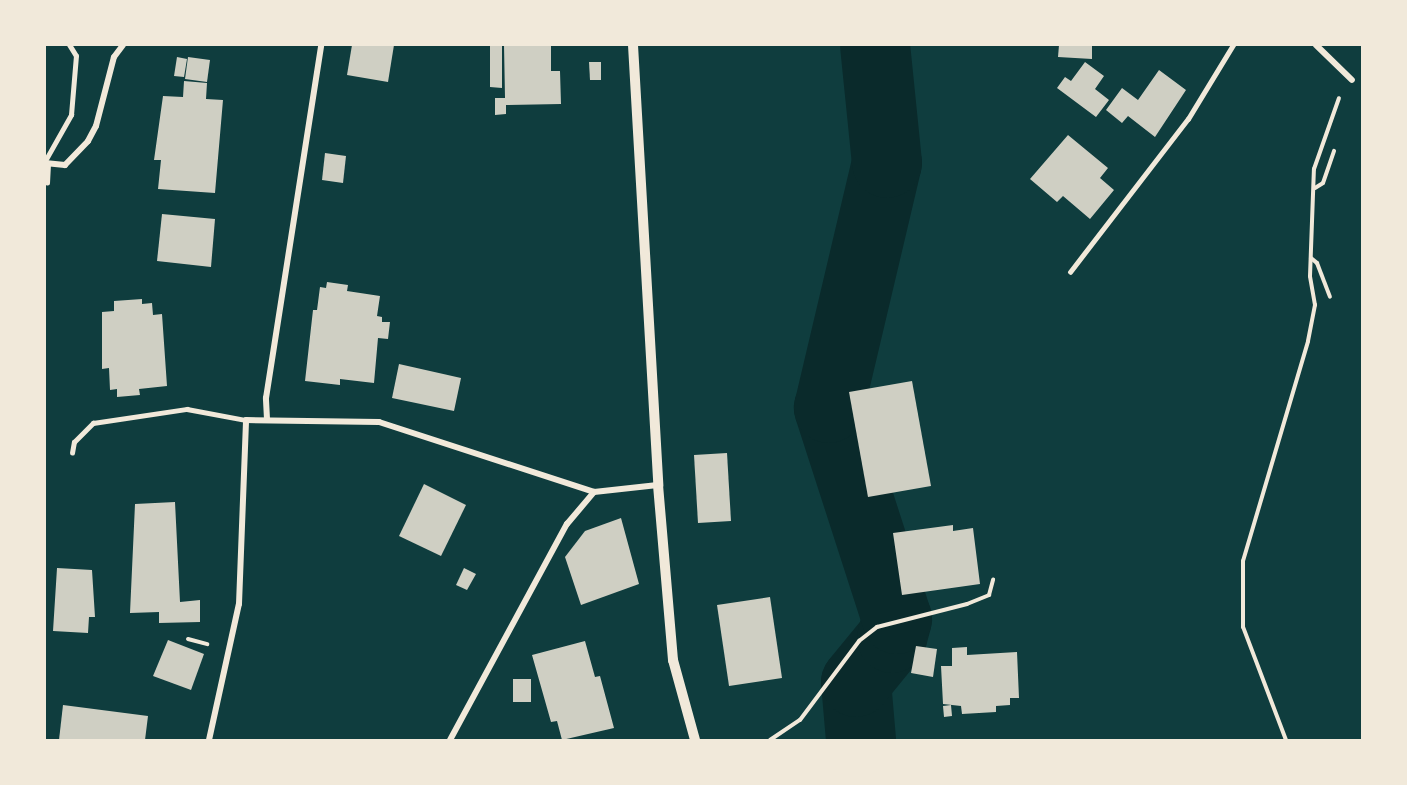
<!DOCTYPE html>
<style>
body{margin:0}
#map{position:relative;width:1407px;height:785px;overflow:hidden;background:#0f3d3e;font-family:"PT Sans Narrow",sans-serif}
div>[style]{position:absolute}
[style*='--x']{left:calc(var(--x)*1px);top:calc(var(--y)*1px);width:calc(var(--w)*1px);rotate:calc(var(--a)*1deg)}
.river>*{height:70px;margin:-35px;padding:0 35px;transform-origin:35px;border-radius:35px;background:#0a2a2b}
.building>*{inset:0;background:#cfcfc3}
.path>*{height:4px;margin:-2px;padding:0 2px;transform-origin:2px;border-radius:2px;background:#f1e9da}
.service>*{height:4.5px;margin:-2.25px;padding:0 2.25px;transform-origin:2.25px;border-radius:2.25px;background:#f1e9da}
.minor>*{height:6px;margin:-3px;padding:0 3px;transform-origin:3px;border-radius:3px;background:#f1e9da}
.tertiary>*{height:10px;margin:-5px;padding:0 5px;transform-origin:5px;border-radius:5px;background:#f1e9da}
span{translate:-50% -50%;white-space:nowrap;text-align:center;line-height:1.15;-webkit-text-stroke:6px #f1e9da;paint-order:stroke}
.frame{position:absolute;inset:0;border:46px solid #f1e9da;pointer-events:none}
</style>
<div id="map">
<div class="river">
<div style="--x:861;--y:740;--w:58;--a:-94.9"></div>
<div style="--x:856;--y:682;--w:57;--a:-50.7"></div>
<div style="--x:892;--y:638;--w:20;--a:-75"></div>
<div style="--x:897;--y:619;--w:222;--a:-107.9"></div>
<div style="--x:829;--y:408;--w:252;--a:-76.7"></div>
<div style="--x:887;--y:163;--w:119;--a:-95.8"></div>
</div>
<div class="building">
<div style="clip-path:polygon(352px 45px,394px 45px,388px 82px,347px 75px)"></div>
<div style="clip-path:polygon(490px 45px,502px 45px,502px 88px,490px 87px)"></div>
<div style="clip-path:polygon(504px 45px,551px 45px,551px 71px,560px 71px,561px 104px,506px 105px,506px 114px,495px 115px,495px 98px,505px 98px)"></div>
<div style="clip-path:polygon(1059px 45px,1092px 45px,1092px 59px,1058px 57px)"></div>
<div style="clip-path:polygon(177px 57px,187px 59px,184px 77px,174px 76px)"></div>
<div style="clip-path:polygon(188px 57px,210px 60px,207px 82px,185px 79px)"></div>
<div style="clip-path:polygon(589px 62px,601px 62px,601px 80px,590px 80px)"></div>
<div style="clip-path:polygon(1085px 62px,1104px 76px,1095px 89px,1109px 100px,1096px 117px,1057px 88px,1065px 77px,1071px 81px)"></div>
<div style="clip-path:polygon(1159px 70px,1186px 90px,1155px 137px,1128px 116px,1122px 123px,1106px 110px,1122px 88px,1138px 100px)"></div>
<div style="clip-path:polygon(184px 81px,207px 83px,206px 99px,223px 100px,215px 193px,158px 189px,161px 160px,154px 160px,163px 96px,183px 97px)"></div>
<div style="clip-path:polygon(1068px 135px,1108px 168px,1100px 178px,1114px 190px,1090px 219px,1063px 196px,1057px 202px,1030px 179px)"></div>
<div style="clip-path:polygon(325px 153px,346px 156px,343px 183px,322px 180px)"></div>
<div style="clip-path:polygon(162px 214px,215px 219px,211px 267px,157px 261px)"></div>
<div style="clip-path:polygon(327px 282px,348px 285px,347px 291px,380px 296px,377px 316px,382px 317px,382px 322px,390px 322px,388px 339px,378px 338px,374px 383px,340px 379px,340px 385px,305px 381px,313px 310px,317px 310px,320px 287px,326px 288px)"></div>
<div style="clip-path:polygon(142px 299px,142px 304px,152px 303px,153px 315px,162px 314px,167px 386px,139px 389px,140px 395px,117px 397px,117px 389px,110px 390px,109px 368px,102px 369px,102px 312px,114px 311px,114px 301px)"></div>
<div style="clip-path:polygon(399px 364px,461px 378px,454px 411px,392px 398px)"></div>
<div style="clip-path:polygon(912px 381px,931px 486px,868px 497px,849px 392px)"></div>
<div style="clip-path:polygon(727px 453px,731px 521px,698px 523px,694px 455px)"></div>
<div style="clip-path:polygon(424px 484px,466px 505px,441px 556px,399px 536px)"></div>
<div style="clip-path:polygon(175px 502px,180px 602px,200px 600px,200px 622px,159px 623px,159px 612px,130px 613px,135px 504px)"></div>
<div style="clip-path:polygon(621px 518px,639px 584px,581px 605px,565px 557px,585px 531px)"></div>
<div style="clip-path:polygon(953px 525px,953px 531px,973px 528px,980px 584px,902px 595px,893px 533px)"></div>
<div style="clip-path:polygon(57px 568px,92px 570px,95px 617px,89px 617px,88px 633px,53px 631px)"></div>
<div style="clip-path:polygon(464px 568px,476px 574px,467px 590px,456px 585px)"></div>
<div style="clip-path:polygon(770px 597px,782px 678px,729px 686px,717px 605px)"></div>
<div style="clip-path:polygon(168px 640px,204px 654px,191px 690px,153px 676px)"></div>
<div style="clip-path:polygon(585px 641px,595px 677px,600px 676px,614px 728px,562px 740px,557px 721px,551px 722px,532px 655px)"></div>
<div style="clip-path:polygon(916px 646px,937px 649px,933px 677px,911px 673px)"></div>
<div style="clip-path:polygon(967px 647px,967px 655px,1017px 652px,1019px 698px,1010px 698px,1010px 705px,996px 706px,996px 712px,962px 714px,961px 706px,943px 704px,941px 666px,952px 666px,952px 648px)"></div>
<div style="clip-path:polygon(513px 679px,531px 679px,531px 702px,513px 702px)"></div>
<div style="clip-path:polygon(63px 705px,148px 716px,145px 740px,59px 740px)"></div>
<div style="clip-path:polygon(951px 705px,952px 716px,944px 717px,943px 706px)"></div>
</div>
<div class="path">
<div style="--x:1315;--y:188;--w:9;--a:-32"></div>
<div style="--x:1323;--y:183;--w:34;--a:-71"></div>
<div style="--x:1311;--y:258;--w:8;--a:40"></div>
<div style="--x:1317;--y:263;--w:36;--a:69"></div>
<div style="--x:188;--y:639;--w:20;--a:15"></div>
<div style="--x:770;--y:740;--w:36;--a:-34"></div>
<div style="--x:800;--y:720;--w:99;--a:-53.2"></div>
<div style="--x:859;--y:641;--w:23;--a:-38"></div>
<div style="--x:877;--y:627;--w:93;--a:-14.3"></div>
<div style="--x:967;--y:604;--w:24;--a:-22"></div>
<div style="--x:989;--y:595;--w:16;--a:-75"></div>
<div style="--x:1286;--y:740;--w:121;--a:-110.8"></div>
<div style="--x:1243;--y:627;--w:66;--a:-90"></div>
<div style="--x:1243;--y:561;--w:229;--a:-73.5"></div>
<div style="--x:1308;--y:341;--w:37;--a:-79"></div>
<div style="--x:1315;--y:305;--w:29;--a:-100"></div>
<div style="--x:1310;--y:276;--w:107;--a:-87.9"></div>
<div style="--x:1314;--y:169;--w:75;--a:-70.6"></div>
</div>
<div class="service">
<div style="--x:45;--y:161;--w:53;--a:-60.5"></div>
<div style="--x:71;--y:115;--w:59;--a:-85.2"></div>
<div style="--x:76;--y:56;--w:13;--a:-122"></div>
<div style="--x:47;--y:183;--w:19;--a:-87"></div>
<div style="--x:1070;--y:272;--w:193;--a:-52.4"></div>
<div style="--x:1188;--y:119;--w:87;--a:-58.7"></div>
<div style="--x:72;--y:453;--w:11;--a:-80"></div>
<div style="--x:74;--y:442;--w:27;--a:-45"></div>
<div style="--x:93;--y:423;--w:95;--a:-8.5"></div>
<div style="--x:187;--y:409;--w:60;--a:10.6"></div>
</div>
<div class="minor">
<div style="--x:1316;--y:45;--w:50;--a:44.2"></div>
<div style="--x:45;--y:163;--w:20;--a:6"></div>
<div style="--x:65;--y:165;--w:33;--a:-46"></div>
<div style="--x:88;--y:141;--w:17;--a:-62"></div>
<div style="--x:96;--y:126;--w:71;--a:-75.4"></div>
<div style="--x:114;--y:57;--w:15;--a:-53"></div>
<div style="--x:267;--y:419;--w:21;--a:-93"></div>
<div style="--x:266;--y:398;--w:357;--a:-81.1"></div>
<div style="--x:209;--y:740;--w:139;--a:-77.6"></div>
<div style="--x:239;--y:604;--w:184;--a:-87.8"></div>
<div style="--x:246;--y:420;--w:133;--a:0.9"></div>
<div style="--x:379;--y:422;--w:226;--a:18"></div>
<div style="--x:594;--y:492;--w:64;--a:-6.2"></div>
<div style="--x:450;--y:740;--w:246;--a:-61.6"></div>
<div style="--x:567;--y:524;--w:42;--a:-49.8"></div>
</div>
<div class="tertiary">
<div style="--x:633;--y:45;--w:441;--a:86.7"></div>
<div style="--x:658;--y:485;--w:176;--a:85.1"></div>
<div style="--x:673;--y:660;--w:83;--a:74.6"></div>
</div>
<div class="frame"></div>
</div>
